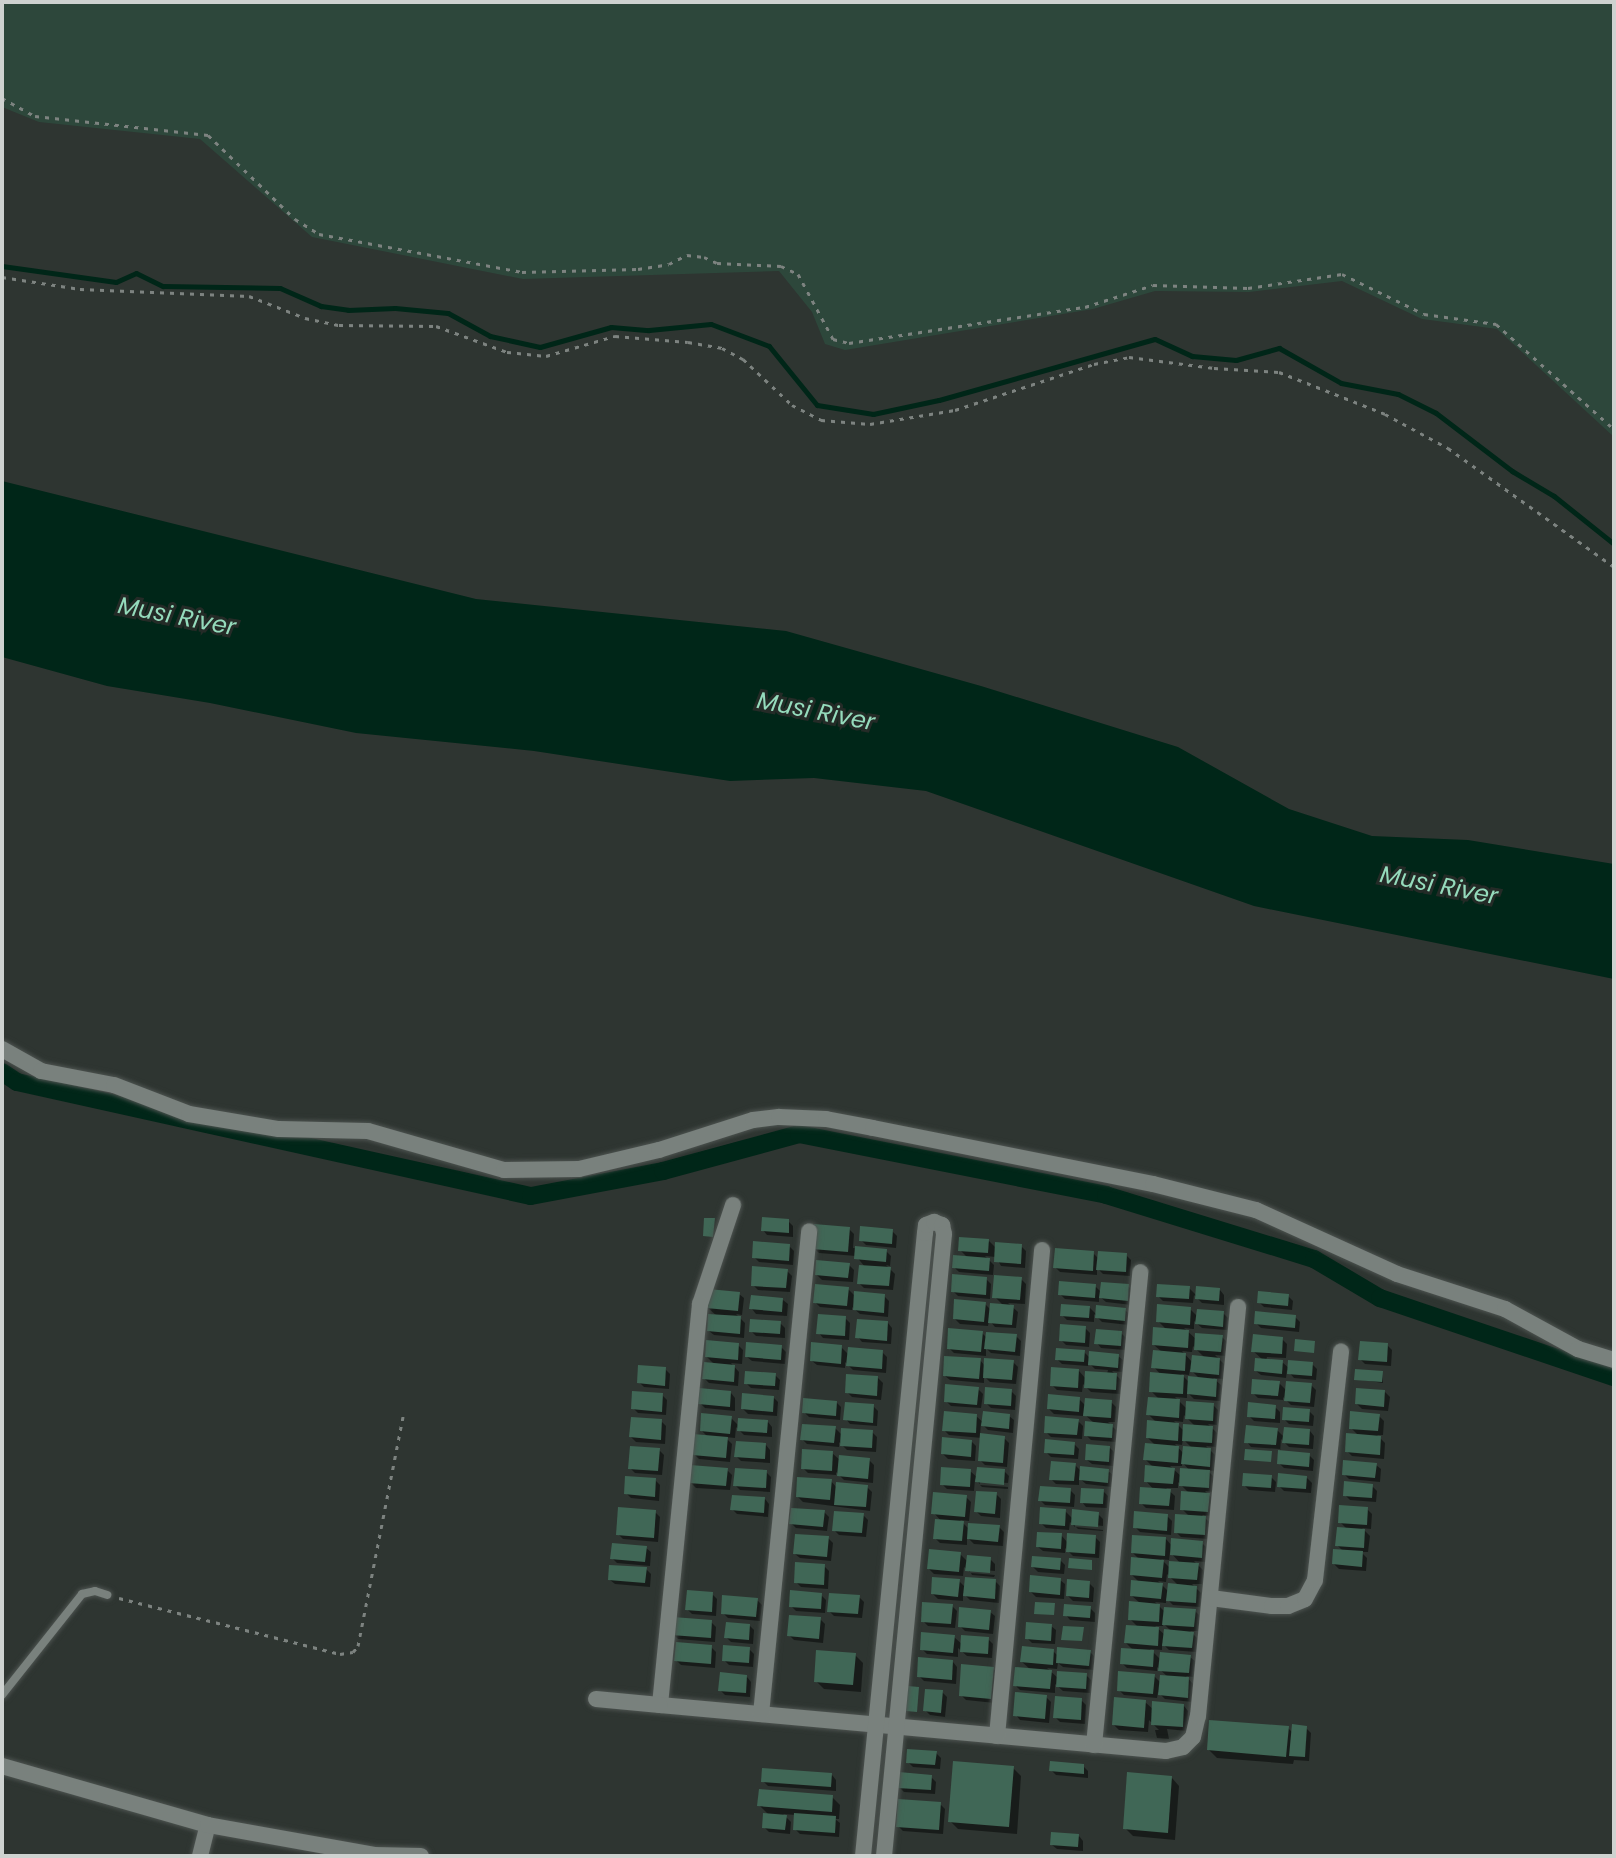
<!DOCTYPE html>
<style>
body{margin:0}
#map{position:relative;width:1616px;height:1858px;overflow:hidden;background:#2e3531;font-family:Poppins,sans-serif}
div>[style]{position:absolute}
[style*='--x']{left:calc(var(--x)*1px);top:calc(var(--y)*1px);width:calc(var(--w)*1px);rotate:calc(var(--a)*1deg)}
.green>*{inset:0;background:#2d473b}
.water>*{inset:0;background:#002618}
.shadow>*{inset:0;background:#0007}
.stream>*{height:5px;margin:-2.5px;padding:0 2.5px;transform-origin:2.5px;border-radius:2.5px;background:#002618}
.canal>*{height:18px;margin:-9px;padding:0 9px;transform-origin:9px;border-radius:9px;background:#002618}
.building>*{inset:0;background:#406756}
.path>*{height:3px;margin-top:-1.5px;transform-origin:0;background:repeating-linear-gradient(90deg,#7d8380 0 4px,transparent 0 10px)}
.roads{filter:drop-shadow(0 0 2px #4d5350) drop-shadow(0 0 2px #4d5350)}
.service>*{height:8px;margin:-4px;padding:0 4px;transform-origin:4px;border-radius:4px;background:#79817d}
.minor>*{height:16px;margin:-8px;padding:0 8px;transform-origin:8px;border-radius:8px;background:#79817d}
.tertiary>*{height:16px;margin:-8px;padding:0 8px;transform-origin:8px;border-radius:8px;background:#79817d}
span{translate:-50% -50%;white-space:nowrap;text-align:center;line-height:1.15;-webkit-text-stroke:6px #242b27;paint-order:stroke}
.water-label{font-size:24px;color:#95dbbc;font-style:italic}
.frame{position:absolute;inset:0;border:4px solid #ced2d0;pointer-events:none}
</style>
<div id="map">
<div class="green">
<div style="clip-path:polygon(2px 2px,1614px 2px,1614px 437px,1497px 329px,1422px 319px,1342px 281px,1249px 292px,1155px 291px,1093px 309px,845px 350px,825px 344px,812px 312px,779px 271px,523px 279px,312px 237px,200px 139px,39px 122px,2px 107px)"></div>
</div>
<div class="water">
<div style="clip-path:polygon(2px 481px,476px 599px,786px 631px,981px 686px,1178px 747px,1289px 809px,1372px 836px,1468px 840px,1614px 864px,1614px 979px,1254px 906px,926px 791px,814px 778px,730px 781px,534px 751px,356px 733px,210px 703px,107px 686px,2px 657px)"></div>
</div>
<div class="shadow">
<div style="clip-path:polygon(788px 1221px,793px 1226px,793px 1237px,767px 1235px,763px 1230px)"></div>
<div style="clip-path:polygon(849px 1229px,854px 1234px,853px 1248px,886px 1251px,891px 1256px,890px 1266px,886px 1265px,895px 1274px,893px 1290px,864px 1288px,859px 1283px,865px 1267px,856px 1256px,819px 1253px,814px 1248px)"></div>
<div style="clip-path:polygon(892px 1231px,897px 1236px,896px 1248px,866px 1245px,861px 1240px)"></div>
<div style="clip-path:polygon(989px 1241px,997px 1249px,1021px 1246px,1026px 1251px,1025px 1268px,1001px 1266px,996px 1257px,985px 1256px,994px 1265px,993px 1275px,959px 1272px,954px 1267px,968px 1258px,960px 1250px)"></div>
<div style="clip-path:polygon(789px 1246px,794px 1251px,793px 1265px,759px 1262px,754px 1257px)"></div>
<div style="clip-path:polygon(1093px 1253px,1099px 1259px,1126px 1255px,1131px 1260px,1130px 1276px,1103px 1274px,1097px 1268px,1097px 1275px,1060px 1272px,1055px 1267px)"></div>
<div style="clip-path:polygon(849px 1265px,854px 1270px,853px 1282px,822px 1280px,817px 1275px)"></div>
<div style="clip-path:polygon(787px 1271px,792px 1276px,790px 1292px,758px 1290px,753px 1285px)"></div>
<div style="clip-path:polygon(986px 1279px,991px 1284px,990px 1299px,958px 1296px,953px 1291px)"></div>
<div style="clip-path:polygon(1021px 1279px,1026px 1284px,1025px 1304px,1008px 1303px,1018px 1312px,1016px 1328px,995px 1327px,989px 1320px,988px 1326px,960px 1324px,955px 1319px,985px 1304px,991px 1310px,1004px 1306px,995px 1297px)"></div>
<div style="clip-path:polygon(1095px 1286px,1102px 1293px,1128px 1286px,1133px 1291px,1132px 1305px,1106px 1302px,1099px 1296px,1099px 1302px,1065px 1299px,1060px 1294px)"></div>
<div style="clip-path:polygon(1189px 1288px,1197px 1296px,1220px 1290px,1224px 1295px,1224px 1305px,1202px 1303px,1194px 1295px,1193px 1303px,1163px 1301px,1158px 1296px)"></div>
<div style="clip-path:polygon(848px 1289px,856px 1297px,884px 1296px,889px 1301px,888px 1317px,860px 1314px,852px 1307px,852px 1310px,820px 1307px,815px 1302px)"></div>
<div style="clip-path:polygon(739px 1294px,744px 1298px,742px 1315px,736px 1314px,745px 1323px,744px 1338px,714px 1335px,709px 1331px,717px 1316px,708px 1308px)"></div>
<div style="clip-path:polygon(1288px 1296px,1293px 1301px,1292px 1310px,1264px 1307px,1259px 1302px)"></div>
<div style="clip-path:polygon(783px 1300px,788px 1304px,787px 1316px,756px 1314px,752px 1309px)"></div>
<div style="clip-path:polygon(1090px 1308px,1098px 1316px,1125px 1310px,1130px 1315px,1129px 1325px,1102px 1322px,1094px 1314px,1094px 1322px,1067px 1320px,1062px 1315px)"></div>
<div style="clip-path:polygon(evenodd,1190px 1309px,1198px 1317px,1223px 1313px,1228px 1318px,1227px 1330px,1202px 1328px,1194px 1321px,1194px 1329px,1184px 1328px,1197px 1340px,1222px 1337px,1227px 1342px,1226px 1356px,1215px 1355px,1224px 1364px,1223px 1379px,1213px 1378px,1221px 1385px,1220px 1401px,1194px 1399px,1187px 1392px,1187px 1398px,1175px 1397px,1188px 1410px,1213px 1405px,1218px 1410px,1217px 1425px,1208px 1424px,1217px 1433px,1216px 1447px,1206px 1446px,1215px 1455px,1214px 1471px,1207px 1470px,1214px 1477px,1213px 1492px,1205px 1491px,1214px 1500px,1213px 1516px,1202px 1515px,1210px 1523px,1209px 1539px,1181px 1537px,1176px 1532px,1190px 1517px,1182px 1509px,1190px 1494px,1178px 1482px,1178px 1488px,1166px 1488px,1175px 1496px,1174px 1510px,1146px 1508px,1141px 1503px,1154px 1490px,1146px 1481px,1154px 1468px,1145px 1459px,1156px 1446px,1148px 1438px,1157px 1423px,1148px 1414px,1160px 1400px,1151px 1391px,1161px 1375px,1154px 1367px,1163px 1353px,1154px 1345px,1167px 1330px,1158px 1321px,1190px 1309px,1193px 1346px,1205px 1358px,1193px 1363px,1182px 1351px,1192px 1352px,1193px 1346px,1190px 1309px,1190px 1369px,1200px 1379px,1190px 1383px,1181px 1374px,1189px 1375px,1190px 1369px,1190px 1309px,1184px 1415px,1196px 1427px,1184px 1431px,1174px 1421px,1183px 1422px,1184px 1415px,1190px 1309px,1183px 1439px,1193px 1449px,1184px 1454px,1175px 1444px,1182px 1445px,1183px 1439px,1190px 1309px,1182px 1462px,1190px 1471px,1182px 1477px,1170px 1466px,1182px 1466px,1182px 1462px)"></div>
<div style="clip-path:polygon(1295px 1317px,1300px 1322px,1299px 1332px,1261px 1328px,1256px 1323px)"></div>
<div style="clip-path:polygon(845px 1318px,850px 1323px,849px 1340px,823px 1338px,819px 1333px)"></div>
<div style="clip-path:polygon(780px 1323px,785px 1328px,785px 1338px,756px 1336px,751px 1331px)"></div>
<div style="clip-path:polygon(888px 1323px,892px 1328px,891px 1344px,862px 1342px,858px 1337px)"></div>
<div style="clip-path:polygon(1085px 1328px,1090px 1333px,1089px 1347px,1066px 1345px,1061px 1340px)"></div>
<div style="clip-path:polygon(982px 1333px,987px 1338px,1016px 1336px,1021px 1341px,1020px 1356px,991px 1353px,986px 1348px,986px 1356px,954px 1353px,949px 1348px)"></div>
<div style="clip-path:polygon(1121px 1333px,1126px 1338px,1125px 1350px,1101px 1348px,1097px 1343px)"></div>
<div style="clip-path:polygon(1282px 1339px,1287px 1344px,1286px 1358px,1267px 1357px,1266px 1361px,1282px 1362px,1290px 1369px,1312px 1364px,1317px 1369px,1316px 1380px,1294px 1378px,1287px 1370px,1286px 1378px,1261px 1375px,1256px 1371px,1263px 1360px,1253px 1351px)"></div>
<div style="clip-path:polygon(738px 1345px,743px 1350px,742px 1364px,731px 1363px,739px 1372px,738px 1386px,709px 1383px,704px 1378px,715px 1365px,707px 1357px)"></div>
<div style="clip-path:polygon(1387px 1345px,1392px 1350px,1391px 1366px,1365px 1364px,1360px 1359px)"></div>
<div style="clip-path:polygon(781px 1347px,786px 1352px,785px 1364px,752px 1361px,747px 1357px)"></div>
<div style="clip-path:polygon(841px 1347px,849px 1355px,882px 1352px,887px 1357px,886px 1373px,853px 1370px,845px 1362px,845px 1368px,817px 1365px,812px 1361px)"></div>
<div style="clip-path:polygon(1084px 1352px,1091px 1359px,1118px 1356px,1123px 1360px,1122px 1372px,1112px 1371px,1121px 1380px,1120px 1394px,1091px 1392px,1083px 1384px,1082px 1392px,1057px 1390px,1052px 1385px,1079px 1371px,1086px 1379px,1107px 1374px,1108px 1370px,1095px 1369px,1088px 1362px,1088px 1366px,1062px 1364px,1057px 1359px)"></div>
<div style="clip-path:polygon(980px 1360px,985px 1366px,1013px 1362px,1018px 1367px,1016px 1384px,990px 1382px,984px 1376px,984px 1383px,950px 1380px,945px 1376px)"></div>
<div style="clip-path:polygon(665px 1369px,670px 1374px,669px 1389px,644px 1387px,639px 1382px)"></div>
<div style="clip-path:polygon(1382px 1373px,1383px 1383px,1356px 1379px)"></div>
<div style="clip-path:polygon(775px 1375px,780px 1380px,779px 1390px,751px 1388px,746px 1383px)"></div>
<div style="clip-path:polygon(878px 1378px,883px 1383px,881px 1400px,852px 1397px,847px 1392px)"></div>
<div style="clip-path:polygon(1279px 1383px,1287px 1391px,1311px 1385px,1316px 1390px,1314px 1407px,1291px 1405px,1283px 1397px,1283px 1400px,1258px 1398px,1253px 1393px)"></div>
<div style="clip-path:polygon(978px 1389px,983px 1394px,981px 1408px,951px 1406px,946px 1401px)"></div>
<div style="clip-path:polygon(1011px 1391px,1016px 1396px,1015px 1410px,991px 1408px,986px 1403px)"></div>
<div style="clip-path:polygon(1385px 1392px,1390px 1397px,1388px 1411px,1362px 1409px,1357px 1404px)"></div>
<div style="clip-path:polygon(731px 1393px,735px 1398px,735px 1411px,705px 1408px,700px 1403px)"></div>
<div style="clip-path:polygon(662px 1395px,667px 1400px,666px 1415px,638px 1413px,633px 1408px)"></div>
<div style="clip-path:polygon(774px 1398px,778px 1402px,777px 1416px,748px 1414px,743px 1409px)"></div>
<div style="clip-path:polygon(1079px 1399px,1086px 1406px,1111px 1402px,1116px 1407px,1115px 1422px,1108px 1422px,1117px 1431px,1116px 1442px,1091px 1440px,1086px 1435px,1095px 1424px,1083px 1413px,1083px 1416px,1054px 1414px,1049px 1409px)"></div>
<div style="clip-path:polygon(836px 1402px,841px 1407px,840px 1420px,809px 1417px,804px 1412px)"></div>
<div style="clip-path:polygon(873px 1406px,878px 1411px,877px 1426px,850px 1424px,846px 1419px)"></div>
<div style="clip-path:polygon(1275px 1407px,1280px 1412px,1280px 1423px,1254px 1421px,1249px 1416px)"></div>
<div style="clip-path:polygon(1309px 1411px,1314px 1416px,1313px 1426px,1289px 1424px,1284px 1419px)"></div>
<div style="clip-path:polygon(976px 1416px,984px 1423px,1009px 1416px,1014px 1420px,1013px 1433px,988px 1430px,981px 1423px,980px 1435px,1004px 1438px,1009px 1443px,1007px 1467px,985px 1465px,980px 1460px,982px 1438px,949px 1435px,944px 1430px)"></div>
<div style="clip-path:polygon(1379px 1416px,1384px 1421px,1383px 1435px,1377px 1435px,1385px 1443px,1384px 1459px,1352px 1456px,1347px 1451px,1359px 1436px,1351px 1428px)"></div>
<div style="clip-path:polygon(731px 1418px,739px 1426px,768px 1422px,772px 1427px,772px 1437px,744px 1435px,736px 1427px,735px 1438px,725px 1437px,732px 1444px,730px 1462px,699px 1459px,694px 1454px,709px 1438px,702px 1431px)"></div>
<div style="clip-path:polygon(661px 1421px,666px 1426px,665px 1444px,636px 1442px,631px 1437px)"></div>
<div style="clip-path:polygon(1078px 1421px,1083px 1426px,1082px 1439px,1051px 1437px,1046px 1432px)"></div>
<div style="clip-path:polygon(835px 1428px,843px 1436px,872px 1432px,877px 1437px,876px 1452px,847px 1450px,839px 1442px,839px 1447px,807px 1444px,802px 1439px)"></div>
<div style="clip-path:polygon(1277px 1430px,1285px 1438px,1310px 1431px,1314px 1436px,1313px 1449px,1289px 1447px,1281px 1439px,1280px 1453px,1309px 1455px,1314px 1460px,1313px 1471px,1284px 1468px,1279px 1463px,1280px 1449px,1251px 1447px,1247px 1442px)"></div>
<div style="clip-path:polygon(971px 1441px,976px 1446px,975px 1461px,948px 1459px,943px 1454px)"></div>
<div style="clip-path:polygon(1074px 1444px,1079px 1449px,1078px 1459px,1051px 1457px,1046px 1452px)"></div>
<div style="clip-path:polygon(766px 1445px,770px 1450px,770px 1463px,741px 1461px,736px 1456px)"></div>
<div style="clip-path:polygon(1110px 1448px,1114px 1452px,1113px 1466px,1092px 1464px,1087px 1460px)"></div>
<div style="clip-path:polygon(659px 1450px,664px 1455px,662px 1475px,635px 1473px,630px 1468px)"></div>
<div style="clip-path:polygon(832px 1453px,841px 1461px,869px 1460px,874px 1465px,873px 1483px,844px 1480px,836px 1472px,836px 1475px,808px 1473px,803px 1468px)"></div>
<div style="clip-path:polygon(1075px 1465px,1082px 1472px,1108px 1471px,1113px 1475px,1112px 1487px,1086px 1484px,1079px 1478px,1079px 1485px,1056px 1484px,1051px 1479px)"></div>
<div style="clip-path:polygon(1376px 1465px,1381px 1469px,1380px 1482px,1349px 1479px,1344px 1474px)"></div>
<div style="clip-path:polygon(727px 1470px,732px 1475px,730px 1490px,696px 1488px,691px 1483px)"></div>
<div style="clip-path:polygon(970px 1471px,978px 1478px,1004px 1471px,1009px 1476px,1008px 1483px,980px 1481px,980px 1484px,975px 1479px,974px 1491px,947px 1489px,942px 1484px)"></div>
<div style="clip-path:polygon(766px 1472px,771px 1477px,770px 1492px,740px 1490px,735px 1485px)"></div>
<div style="clip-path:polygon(1271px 1477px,1276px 1482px,1275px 1492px,1249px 1490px,1244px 1485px)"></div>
<div style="clip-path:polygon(1307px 1478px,1312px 1483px,1311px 1493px,1284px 1491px,1279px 1486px)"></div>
<div style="clip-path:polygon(655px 1480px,660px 1485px,659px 1501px,631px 1498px,626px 1493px)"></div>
<div style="clip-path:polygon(831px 1481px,837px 1488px,867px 1487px,872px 1492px,870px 1511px,803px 1502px,798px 1497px)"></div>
<div style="clip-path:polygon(980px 1485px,1008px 1487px,1008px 1489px,982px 1487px)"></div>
<div style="clip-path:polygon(1372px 1486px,1377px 1491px,1376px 1502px,1350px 1500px,1345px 1495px)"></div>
<div style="clip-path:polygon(1070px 1490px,1075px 1495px,1074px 1507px,1045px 1505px,1040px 1500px)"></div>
<div style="clip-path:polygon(1103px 1491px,1108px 1496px,1107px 1508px,1086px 1507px,1082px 1502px)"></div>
<div style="clip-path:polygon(996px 1494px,1001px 1499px,1000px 1518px,981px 1516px,976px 1511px)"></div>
<div style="clip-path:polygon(966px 1497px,971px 1502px,969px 1521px,960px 1520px,970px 1530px,999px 1527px,1004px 1532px,1003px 1546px,974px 1544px,967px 1537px,967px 1545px,940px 1543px,935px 1538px,942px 1522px,934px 1513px)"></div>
<div style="clip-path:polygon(765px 1499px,769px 1504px,768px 1517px,737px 1514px,732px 1509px)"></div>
<div style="clip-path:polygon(1367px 1509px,1372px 1514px,1371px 1529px,1362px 1528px,1370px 1536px,1368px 1552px,1361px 1552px,1367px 1558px,1366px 1571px,1339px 1569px,1334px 1564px,1344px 1552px,1337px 1545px,1348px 1530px,1340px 1522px)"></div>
<div style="clip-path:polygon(1065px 1511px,1073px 1519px,1098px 1514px,1103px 1519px,1103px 1526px,1075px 1523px,1075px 1527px,1070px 1522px,1069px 1530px,1046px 1528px,1041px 1523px)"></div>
<div style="clip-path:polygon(655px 1512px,660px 1517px,658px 1542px,623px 1539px,618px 1534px)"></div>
<div style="clip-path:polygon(824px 1512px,829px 1517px,827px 1531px,796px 1528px,791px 1523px)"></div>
<div style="clip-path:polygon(863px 1515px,868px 1520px,866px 1537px,839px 1535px,834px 1530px)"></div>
<div style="clip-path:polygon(1167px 1516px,1172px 1521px,1171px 1535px,1140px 1532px,1135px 1527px)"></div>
<div style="clip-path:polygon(1076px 1527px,1103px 1530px,1103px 1531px,1078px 1529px)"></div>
<div style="clip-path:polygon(1061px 1535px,1068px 1543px,1095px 1537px,1100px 1542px,1099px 1558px,1073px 1556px,1065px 1548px,1065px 1553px,1043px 1551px,1038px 1547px)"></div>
<div style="clip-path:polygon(828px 1538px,833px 1543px,831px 1561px,800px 1558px,795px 1554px)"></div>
<div style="clip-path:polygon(evenodd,1166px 1539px,1173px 1547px,1202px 1543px,1207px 1548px,1206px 1562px,1194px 1561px,1203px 1570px,1202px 1584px,1192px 1584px,1201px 1593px,1200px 1607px,1173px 1605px,1166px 1598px,1166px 1603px,1155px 1602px,1165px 1612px,1195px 1611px,1200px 1616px,1198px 1631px,1190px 1631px,1198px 1639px,1197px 1652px,1169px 1650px,1162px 1643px,1162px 1650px,1150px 1649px,1161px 1660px,1190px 1657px,1195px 1661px,1193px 1677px,1186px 1676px,1193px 1684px,1192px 1702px,1165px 1699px,1158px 1692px,1157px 1698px,1124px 1695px,1119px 1690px,1154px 1676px,1161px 1683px,1168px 1677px,1157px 1667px,1157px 1671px,1127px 1668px,1122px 1663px,1134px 1651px,1126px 1643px,1138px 1627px,1130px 1619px,1141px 1604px,1132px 1596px,1140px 1583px,1132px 1575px,1140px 1560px,1133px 1553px,1166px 1539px,1170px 1552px,1181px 1564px,1171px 1569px,1161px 1559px,1169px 1560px,1170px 1552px,1166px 1539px,1167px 1574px,1179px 1586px,1169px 1592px,1158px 1581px,1166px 1582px,1167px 1574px,1166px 1539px,1163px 1623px,1172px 1632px,1165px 1635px,1155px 1626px,1163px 1626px,1163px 1623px)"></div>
<div style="clip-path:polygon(646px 1548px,651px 1552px,650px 1566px,617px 1563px,612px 1558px)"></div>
<div style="clip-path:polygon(960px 1554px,968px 1562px,990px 1559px,995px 1564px,995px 1571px,970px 1569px,970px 1572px,964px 1567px,963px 1576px,934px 1574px,929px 1569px)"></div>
<div style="clip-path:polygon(1060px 1560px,1065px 1565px,1064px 1574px,1038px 1572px,1033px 1567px)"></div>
<div style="clip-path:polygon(824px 1566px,829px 1571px,828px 1589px,801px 1587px,796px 1582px)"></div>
<div style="clip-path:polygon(646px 1569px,651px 1574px,650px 1587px,615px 1584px,610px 1580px)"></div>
<div style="clip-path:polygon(971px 1573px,995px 1575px,994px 1577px,972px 1575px)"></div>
<div style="clip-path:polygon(1060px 1580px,1065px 1584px,1064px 1599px,1036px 1597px,1031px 1592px)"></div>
<div style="clip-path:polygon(959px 1581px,966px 1588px,995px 1581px,1000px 1586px,999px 1603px,970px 1600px,963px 1593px,963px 1601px,938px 1599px,933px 1594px)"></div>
<div style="clip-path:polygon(1089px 1583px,1094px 1588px,1093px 1602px,1073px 1601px,1068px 1596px)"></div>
<div style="clip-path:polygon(712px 1594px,717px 1599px,716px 1616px,692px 1614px,687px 1609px)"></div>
<div style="clip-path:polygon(821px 1595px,826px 1600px,825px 1613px,796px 1611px,791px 1606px)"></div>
<div style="clip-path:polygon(859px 1597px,864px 1602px,862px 1618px,834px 1616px,829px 1611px)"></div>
<div style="clip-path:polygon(757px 1600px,762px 1605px,760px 1621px,728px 1618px,723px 1613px)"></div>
<div style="clip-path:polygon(952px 1606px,957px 1611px,955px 1628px,928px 1626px,923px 1621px)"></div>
<div style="clip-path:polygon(1090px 1608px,1095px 1613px,1095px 1622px,1070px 1620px,1066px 1615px)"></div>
<div style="clip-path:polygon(990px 1612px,995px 1616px,993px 1634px,965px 1631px,960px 1626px)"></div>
<div style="clip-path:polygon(820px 1619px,825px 1624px,823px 1643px,794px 1640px,789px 1635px)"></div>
<div style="clip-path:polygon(711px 1622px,716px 1627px,715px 1642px,678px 1639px,673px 1634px)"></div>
<div style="clip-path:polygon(749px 1625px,754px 1630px,753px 1644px,731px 1642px,726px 1637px)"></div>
<div style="clip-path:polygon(1051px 1626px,1056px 1630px,1055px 1644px,1032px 1643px,1027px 1638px)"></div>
<div style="clip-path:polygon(954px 1637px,963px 1645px,988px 1639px,993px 1644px,992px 1658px,967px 1656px,958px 1648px,958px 1657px,927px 1654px,922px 1649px)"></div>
<div style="clip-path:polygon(711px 1647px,716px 1652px,715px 1668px,681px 1665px,676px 1660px)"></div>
<div style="clip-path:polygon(749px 1649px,754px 1654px,753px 1667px,729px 1665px,724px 1660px)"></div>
<div style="clip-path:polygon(1053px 1651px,1058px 1656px,1090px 1652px,1095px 1657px,1094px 1670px,1063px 1667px,1058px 1663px,1057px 1669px,1047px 1668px,1059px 1679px,1086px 1675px,1091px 1680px,1090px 1693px,1063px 1691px,1055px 1684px,1055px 1693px,1020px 1690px,1015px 1685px,1031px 1670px,1022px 1662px)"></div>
<div style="clip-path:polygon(855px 1655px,863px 1663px,861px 1692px,824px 1689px,816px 1681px)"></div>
<div style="clip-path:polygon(953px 1662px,957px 1667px,956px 1684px,924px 1681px,919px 1676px)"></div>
<div style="clip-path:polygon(993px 1669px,998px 1673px,995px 1703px,966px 1700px,961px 1695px)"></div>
<div style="clip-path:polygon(747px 1677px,751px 1682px,750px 1697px,725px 1695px,720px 1690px)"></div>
<div style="clip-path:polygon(942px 1692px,947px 1697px,945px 1717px,930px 1715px,925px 1710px)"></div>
<div style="clip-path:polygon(1046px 1697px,1051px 1702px,1049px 1723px,1020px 1720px,1016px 1715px)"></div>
<div style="clip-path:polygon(1081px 1700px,1086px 1705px,1085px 1724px,1060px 1722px,1055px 1717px)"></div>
<div style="clip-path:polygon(1145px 1702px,1154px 1710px,1184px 1706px,1188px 1711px,1187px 1731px,1167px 1729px,1169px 1739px,1157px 1738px,1155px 1730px,1159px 1730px,1149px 1720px,1148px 1732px,1119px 1730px,1114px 1725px)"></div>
<div style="clip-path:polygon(1288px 1728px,1293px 1733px,1306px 1728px,1311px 1733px,1309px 1761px,1294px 1760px,1293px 1764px,1217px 1758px,1209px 1750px)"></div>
<div style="clip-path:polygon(936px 1753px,941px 1758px,940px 1769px,913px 1767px,908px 1762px)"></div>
<div style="clip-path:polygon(1083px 1766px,1088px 1771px,1088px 1778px,1056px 1775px,1051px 1770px)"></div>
<div style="clip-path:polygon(1013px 1768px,1021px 1776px,1017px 1834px,958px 1829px,950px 1821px)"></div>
<div style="clip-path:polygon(832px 1775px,836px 1780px,836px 1791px,768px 1786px,763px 1781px)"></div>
<div style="clip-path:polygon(931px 1777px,936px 1782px,935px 1794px,904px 1792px,899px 1787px)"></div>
<div style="clip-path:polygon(1172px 1778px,1179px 1786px,1175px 1840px,1133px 1836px,1125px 1828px)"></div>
<div style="clip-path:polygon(832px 1797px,840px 1805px,839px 1819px,835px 1819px,840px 1823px,839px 1837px,800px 1834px,795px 1829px,796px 1815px,783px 1814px,791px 1822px,790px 1834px,769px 1832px,764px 1827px,770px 1816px,759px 1805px)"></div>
<div style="clip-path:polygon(940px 1804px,945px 1809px,943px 1834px,903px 1831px,898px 1826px)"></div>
<div style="clip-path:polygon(1079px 1836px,1083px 1841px,1083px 1851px,1057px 1849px,1052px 1845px)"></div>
</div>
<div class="stream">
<div style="--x:2;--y:266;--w:115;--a:8"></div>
<div style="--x:116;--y:282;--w:22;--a:-24"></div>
<div style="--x:136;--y:273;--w:30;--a:26"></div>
<div style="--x:163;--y:286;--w:117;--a:1"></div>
<div style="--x:280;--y:288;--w:45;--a:23.7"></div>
<div style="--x:321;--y:306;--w:27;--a:8"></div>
<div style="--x:348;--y:310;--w:47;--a:-2.4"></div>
<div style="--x:395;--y:308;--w:53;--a:5.4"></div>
<div style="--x:448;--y:313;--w:48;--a:28.7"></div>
<div style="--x:490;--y:336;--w:51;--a:12.4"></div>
<div style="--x:540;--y:347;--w:74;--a:-15.7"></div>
<div style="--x:611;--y:327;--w:38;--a:5"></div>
<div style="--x:649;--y:330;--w:62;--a:-5.5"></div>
<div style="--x:711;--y:324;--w:62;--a:20.8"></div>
<div style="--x:769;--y:346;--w:76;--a:50.9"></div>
<div style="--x:817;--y:405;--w:57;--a:9.1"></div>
<div style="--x:873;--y:414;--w:67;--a:-12"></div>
<div style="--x:939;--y:400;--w:224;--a:-15.8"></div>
<div style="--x:1155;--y:339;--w:41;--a:24.7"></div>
<div style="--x:1192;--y:356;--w:44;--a:5.2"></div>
<div style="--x:1236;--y:360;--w:45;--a:-15.6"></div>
<div style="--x:1279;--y:348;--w:71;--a:29.4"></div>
<div style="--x:1341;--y:383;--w:58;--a:10.9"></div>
<div style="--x:1398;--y:394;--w:42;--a:26.6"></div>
<div style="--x:1436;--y:413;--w:96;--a:37.3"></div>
<div style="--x:1512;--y:471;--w:49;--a:30.8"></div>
<div style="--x:1554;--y:496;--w:77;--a:38.7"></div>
</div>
<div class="canal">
<div style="--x:2;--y:1072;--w:18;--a:34"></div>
<div style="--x:17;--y:1082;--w:526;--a:12.51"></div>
<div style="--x:531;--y:1196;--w:134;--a:-10.7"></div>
<div style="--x:663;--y:1171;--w:141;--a:-15.2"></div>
<div style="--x:799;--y:1134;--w:313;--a:11.2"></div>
<div style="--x:1106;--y:1195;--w:218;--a:17.1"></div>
<div style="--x:1314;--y:1259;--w:77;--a:30.6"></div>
<div style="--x:1380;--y:1298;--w:247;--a:18.7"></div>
</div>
<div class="building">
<div style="clip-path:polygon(762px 1217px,789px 1219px,789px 1233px,761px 1231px)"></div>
<div style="clip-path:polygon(704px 1218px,715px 1218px,713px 1237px,703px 1236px)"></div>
<div style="clip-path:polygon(814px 1224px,850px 1227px,848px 1252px,812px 1249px)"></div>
<div style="clip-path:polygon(860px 1226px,893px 1229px,892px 1244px,859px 1241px)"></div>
<div style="clip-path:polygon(959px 1237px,989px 1239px,988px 1253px,958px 1251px)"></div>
<div style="clip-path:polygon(753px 1241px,790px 1244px,789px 1261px,752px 1258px)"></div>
<div style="clip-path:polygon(995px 1242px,1022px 1244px,1021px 1264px,994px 1262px)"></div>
<div style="clip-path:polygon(855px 1246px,887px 1249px,886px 1262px,854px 1259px)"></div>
<div style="clip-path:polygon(1055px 1248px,1094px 1251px,1093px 1271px,1053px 1268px)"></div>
<div style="clip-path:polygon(1098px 1251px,1127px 1253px,1126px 1272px,1096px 1270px)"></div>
<div style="clip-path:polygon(953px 1255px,990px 1258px,989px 1271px,952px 1268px)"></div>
<div style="clip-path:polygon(816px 1260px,850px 1263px,848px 1278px,815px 1275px)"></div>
<div style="clip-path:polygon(859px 1265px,891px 1267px,889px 1286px,857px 1284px)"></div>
<div style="clip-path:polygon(752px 1266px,788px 1269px,786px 1288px,751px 1286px)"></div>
<div style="clip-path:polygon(952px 1274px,987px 1277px,986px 1295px,951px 1292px)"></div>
<div style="clip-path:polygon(994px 1275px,1022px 1277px,1020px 1300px,992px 1298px)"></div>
<div style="clip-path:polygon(1059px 1281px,1096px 1284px,1095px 1298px,1058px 1295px)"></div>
<div style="clip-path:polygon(1101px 1282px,1129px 1284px,1128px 1301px,1099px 1298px)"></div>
<div style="clip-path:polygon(815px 1284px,849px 1287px,847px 1306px,813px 1303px)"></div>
<div style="clip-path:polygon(1157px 1284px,1190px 1286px,1189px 1299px,1156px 1297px)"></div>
<div style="clip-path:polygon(1196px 1286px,1220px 1288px,1219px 1301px,1195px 1299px)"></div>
<div style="clip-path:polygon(708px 1289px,740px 1292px,738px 1311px,706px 1308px)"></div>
<div style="clip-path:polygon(854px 1291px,885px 1294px,884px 1313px,853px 1310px)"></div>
<div style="clip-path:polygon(1258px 1291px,1289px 1294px,1288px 1306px,1257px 1303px)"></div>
<div style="clip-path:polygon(751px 1295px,783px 1298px,782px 1312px,749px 1309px)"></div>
<div style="clip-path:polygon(954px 1299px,986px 1302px,984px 1322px,953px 1319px)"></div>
<div style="clip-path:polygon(990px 1303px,1014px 1305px,1012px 1325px,988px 1323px)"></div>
<div style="clip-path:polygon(1061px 1304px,1090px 1306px,1089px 1318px,1060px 1316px)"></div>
<div style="clip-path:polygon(1157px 1304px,1191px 1307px,1190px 1325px,1156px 1322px)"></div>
<div style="clip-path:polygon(1096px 1305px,1126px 1308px,1125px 1321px,1095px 1318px)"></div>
<div style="clip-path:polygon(1197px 1309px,1224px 1311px,1223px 1327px,1195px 1324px)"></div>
<div style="clip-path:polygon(1255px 1311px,1296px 1315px,1295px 1328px,1254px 1324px)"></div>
<div style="clip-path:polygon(708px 1314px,741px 1316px,740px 1334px,707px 1331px)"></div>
<div style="clip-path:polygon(818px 1314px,846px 1316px,845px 1336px,816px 1334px)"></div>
<div style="clip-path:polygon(750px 1319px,781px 1321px,780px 1334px,749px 1332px)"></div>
<div style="clip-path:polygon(857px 1319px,888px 1321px,887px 1341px,855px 1338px)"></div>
<div style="clip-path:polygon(1060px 1324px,1086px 1326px,1085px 1343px,1059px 1341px)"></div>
<div style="clip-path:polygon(1153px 1327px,1189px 1330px,1188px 1348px,1152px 1345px)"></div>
<div style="clip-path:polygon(948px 1328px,983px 1331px,981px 1352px,947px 1349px)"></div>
<div style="clip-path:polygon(1096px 1329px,1122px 1331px,1121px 1346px,1094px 1344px)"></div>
<div style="clip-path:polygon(986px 1332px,1017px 1334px,1015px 1352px,984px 1349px)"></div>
<div style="clip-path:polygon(1195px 1333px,1223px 1335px,1221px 1352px,1194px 1350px)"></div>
<div style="clip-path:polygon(1253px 1334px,1283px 1337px,1282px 1354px,1251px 1352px)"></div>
<div style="clip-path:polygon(1295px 1339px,1315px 1341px,1314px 1353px,1294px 1351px)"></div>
<div style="clip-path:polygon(706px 1340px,739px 1343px,738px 1360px,705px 1357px)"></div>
<div style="clip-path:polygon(1360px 1341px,1388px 1343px,1387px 1362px,1358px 1360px)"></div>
<div style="clip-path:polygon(746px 1342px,782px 1345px,781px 1360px,745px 1357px)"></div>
<div style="clip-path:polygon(811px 1342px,842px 1345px,841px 1364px,810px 1361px)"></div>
<div style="clip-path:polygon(848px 1347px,883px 1350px,882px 1369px,846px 1366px)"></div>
<div style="clip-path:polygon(1056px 1348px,1085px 1350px,1084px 1362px,1055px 1360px)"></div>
<div style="clip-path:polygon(1153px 1350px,1186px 1353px,1185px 1371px,1151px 1368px)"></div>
<div style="clip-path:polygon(1089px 1351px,1119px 1354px,1118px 1368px,1088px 1365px)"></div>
<div style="clip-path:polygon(1192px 1355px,1220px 1358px,1219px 1375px,1190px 1372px)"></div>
<div style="clip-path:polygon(944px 1356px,981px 1358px,979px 1379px,943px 1376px)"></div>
<div style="clip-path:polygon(984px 1358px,1014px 1360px,1012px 1380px,983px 1378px)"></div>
<div style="clip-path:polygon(1255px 1358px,1283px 1360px,1282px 1374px,1254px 1371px)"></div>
<div style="clip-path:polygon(1288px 1360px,1313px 1362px,1312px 1376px,1287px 1374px)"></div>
<div style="clip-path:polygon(704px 1362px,735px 1365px,734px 1382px,702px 1379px)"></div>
<div style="clip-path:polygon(638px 1365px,666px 1367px,665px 1386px,637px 1383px)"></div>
<div style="clip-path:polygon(1051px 1367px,1079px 1369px,1078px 1388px,1050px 1386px)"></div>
<div style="clip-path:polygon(1355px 1369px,1383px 1371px,1382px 1382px,1354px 1380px)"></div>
<div style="clip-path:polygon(745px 1371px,776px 1373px,775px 1386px,744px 1384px)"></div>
<div style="clip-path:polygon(1085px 1371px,1117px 1373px,1116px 1390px,1084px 1388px)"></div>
<div style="clip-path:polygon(1150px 1372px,1184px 1375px,1183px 1394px,1149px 1392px)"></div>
<div style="clip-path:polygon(846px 1374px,878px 1376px,877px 1396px,845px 1393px)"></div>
<div style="clip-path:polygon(1188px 1376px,1217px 1379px,1216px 1397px,1187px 1394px)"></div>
<div style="clip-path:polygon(1252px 1379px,1280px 1381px,1278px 1396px,1251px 1394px)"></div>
<div style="clip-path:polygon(1286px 1381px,1312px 1383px,1310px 1403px,1284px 1401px)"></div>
<div style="clip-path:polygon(945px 1384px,979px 1387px,977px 1405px,944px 1402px)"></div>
<div style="clip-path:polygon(985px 1387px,1012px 1389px,1011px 1406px,984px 1404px)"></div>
<div style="clip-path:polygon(699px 1388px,731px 1391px,730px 1407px,698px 1404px)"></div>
<div style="clip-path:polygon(1356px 1388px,1385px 1390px,1384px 1407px,1355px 1404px)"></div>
<div style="clip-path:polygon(632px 1391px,663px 1393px,662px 1412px,631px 1409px)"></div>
<div style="clip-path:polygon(742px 1393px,774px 1396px,773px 1412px,741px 1409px)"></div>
<div style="clip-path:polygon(1048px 1394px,1080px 1397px,1079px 1412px,1047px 1409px)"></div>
<div style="clip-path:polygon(1148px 1397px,1180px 1399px,1179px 1418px,1146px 1415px)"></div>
<div style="clip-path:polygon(803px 1398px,837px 1401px,836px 1416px,802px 1413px)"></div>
<div style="clip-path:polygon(1085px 1398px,1112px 1400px,1111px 1418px,1083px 1416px)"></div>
<div style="clip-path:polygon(1186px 1401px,1214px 1403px,1213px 1421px,1185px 1419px)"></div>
<div style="clip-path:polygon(845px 1402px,874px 1404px,873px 1423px,843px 1420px)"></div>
<div style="clip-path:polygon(1248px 1402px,1276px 1405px,1275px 1419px,1247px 1417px)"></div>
<div style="clip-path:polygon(1283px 1407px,1310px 1409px,1309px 1422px,1282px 1420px)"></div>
<div style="clip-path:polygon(944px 1411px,977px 1414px,976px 1433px,942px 1431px)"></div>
<div style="clip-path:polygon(983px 1411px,1010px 1414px,1009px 1429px,981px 1426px)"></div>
<div style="clip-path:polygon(1350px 1411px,1380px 1414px,1378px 1431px,1349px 1429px)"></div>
<div style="clip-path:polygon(701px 1413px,732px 1416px,730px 1434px,700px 1431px)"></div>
<div style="clip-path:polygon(1045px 1416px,1079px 1419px,1077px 1435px,1044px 1433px)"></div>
<div style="clip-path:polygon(631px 1417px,662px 1419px,661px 1440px,629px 1437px)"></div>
<div style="clip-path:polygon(738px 1418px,768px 1420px,767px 1433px,737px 1431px)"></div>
<div style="clip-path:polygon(1147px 1420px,1179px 1423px,1178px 1441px,1146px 1438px)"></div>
<div style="clip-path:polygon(1085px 1421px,1113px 1424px,1112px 1438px,1084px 1436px)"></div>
<div style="clip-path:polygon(802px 1424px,836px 1426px,834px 1443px,800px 1440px)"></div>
<div style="clip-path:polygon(1183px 1424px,1213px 1426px,1212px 1443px,1182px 1441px)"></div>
<div style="clip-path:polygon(1246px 1425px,1278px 1428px,1276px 1445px,1244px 1443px)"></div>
<div style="clip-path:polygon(1284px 1427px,1310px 1429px,1309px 1445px,1282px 1443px)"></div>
<div style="clip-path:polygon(841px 1428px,873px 1430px,872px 1448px,840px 1446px)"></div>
<div style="clip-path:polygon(980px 1433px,1005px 1436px,1003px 1463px,978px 1461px)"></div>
<div style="clip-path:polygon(1346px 1433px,1381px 1436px,1380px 1455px,1345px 1452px)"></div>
<div style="clip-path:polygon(693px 1434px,728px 1437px,726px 1458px,692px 1455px)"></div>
<div style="clip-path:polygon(942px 1437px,972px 1440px,971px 1457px,941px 1454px)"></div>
<div style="clip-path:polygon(1045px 1439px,1075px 1442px,1074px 1455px,1044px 1453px)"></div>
<div style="clip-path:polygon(736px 1441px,766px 1443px,765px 1459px,734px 1457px)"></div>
<div style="clip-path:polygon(1145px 1443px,1179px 1446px,1178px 1463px,1143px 1460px)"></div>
<div style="clip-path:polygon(1086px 1444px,1110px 1446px,1109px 1462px,1085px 1460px)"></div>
<div style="clip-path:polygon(630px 1446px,660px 1448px,658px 1471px,628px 1469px)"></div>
<div style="clip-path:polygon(1183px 1446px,1211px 1448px,1210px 1467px,1181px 1464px)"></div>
<div style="clip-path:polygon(802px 1449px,833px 1451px,832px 1471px,801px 1469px)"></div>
<div style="clip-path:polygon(1245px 1449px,1272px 1451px,1271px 1462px,1244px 1460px)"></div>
<div style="clip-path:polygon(1278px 1450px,1310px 1453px,1309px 1467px,1277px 1464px)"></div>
<div style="clip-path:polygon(839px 1455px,870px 1458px,868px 1479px,837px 1476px)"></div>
<div style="clip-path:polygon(1343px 1460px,1377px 1463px,1375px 1478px,1342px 1475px)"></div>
<div style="clip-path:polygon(1051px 1461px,1076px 1463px,1074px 1481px,1049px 1480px)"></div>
<div style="clip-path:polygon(690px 1465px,728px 1468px,726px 1486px,689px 1483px)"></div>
<div style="clip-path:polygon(1145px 1465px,1175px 1468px,1173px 1484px,1144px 1482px)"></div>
<div style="clip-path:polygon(1080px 1466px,1109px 1469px,1108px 1483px,1079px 1480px)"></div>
<div style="clip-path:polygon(941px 1467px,971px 1469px,970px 1487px,940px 1485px)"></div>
<div style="clip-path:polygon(977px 1467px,1005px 1469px,1004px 1485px,975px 1482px)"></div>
<div style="clip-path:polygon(735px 1468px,767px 1470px,766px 1488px,733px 1486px)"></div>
<div style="clip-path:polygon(1180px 1468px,1210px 1470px,1209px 1488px,1179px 1486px)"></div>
<div style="clip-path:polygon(1243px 1473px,1272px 1475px,1271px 1488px,1242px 1486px)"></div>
<div style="clip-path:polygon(1278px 1473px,1307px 1476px,1306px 1489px,1277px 1487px)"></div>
<div style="clip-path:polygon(625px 1476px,656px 1478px,655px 1497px,624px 1494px)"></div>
<div style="clip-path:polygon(797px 1477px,832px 1479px,830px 1500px,796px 1497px)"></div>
<div style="clip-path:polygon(1344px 1481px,1373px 1484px,1372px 1498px,1343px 1496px)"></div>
<div style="clip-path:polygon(836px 1482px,868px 1485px,866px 1507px,834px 1505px)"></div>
<div style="clip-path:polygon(1040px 1486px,1071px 1488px,1070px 1503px,1038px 1501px)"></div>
<div style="clip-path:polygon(1140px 1487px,1171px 1489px,1169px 1506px,1139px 1504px)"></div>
<div style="clip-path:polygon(1081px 1488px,1104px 1489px,1103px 1504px,1080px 1503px)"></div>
<div style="clip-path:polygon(976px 1491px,997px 1492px,995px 1514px,974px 1512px)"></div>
<div style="clip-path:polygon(1181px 1491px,1210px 1493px,1208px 1512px,1180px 1510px)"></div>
<div style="clip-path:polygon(933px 1492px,967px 1495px,965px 1517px,931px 1514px)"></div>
<div style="clip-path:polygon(732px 1495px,765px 1497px,764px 1513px,730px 1510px)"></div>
<div style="clip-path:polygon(1339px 1505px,1368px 1507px,1367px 1525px,1338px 1523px)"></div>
<div style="clip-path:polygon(618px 1507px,656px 1510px,654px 1538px,616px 1535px)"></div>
<div style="clip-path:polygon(1040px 1507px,1066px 1509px,1065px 1526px,1039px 1524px)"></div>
<div style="clip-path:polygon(791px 1508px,825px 1510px,823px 1527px,789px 1524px)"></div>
<div style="clip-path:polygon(1072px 1509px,1099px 1512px,1098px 1527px,1071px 1525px)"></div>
<div style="clip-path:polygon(834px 1511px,864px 1513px,862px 1533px,832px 1531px)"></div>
<div style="clip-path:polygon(1134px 1511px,1168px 1514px,1167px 1531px,1133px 1528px)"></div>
<div style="clip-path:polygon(1175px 1514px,1206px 1516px,1205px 1535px,1174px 1533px)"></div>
<div style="clip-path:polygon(935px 1519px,964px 1521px,962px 1541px,933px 1539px)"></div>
<div style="clip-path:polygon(968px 1523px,1000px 1525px,998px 1542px,967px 1539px)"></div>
<div style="clip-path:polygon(1337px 1527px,1365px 1529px,1364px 1548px,1335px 1546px)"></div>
<div style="clip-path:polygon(1037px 1532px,1062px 1533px,1061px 1549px,1036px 1547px)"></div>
<div style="clip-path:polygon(1067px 1533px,1096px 1535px,1095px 1554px,1066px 1552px)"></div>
<div style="clip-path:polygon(795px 1534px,829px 1536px,827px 1557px,793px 1554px)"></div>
<div style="clip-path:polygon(1132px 1535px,1166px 1537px,1165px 1556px,1131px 1553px)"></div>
<div style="clip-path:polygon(1171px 1538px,1203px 1541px,1202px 1558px,1170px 1555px)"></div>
<div style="clip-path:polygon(612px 1543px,647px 1546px,645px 1562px,610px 1559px)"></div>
<div style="clip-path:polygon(929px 1549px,961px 1552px,959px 1572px,927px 1569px)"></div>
<div style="clip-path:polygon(1333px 1549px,1363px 1551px,1362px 1567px,1332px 1564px)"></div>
<div style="clip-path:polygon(967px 1555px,991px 1557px,990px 1573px,965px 1571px)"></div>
<div style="clip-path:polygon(1032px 1556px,1061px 1558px,1060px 1570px,1031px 1567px)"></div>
<div style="clip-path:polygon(1131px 1557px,1164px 1560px,1162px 1578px,1130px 1575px)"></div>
<div style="clip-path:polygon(1069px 1558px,1092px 1560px,1092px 1570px,1068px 1568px)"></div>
<div style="clip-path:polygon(1169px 1561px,1199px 1563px,1197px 1580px,1168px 1578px)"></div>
<div style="clip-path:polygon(795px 1562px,825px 1564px,824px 1585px,794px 1583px)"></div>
<div style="clip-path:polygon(609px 1565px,647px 1567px,645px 1583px,608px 1580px)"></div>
<div style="clip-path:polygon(1030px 1575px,1061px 1578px,1060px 1595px,1029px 1592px)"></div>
<div style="clip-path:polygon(932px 1577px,960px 1579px,958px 1597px,931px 1594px)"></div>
<div style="clip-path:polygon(965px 1577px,996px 1579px,995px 1599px,963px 1596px)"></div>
<div style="clip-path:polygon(1067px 1579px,1090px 1581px,1089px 1598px,1066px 1596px)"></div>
<div style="clip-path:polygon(1131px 1580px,1163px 1583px,1161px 1599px,1130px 1596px)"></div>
<div style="clip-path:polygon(1168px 1583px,1197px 1586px,1196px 1603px,1166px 1601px)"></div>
<div style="clip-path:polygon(687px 1590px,713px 1592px,712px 1612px,685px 1610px)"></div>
<div style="clip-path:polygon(790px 1590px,822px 1593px,821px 1609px,789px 1607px)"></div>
<div style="clip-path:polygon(829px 1593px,860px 1595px,858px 1614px,827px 1612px)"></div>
<div style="clip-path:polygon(722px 1595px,758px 1598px,756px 1617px,721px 1614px)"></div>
<div style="clip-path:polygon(1129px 1601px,1160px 1604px,1159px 1622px,1128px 1620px)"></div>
<div style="clip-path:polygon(922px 1602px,953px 1604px,951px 1624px,921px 1622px)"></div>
<div style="clip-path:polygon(1035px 1602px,1055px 1603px,1054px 1615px,1034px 1614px)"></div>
<div style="clip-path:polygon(1064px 1604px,1091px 1606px,1090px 1618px,1063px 1616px)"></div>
<div style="clip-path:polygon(959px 1607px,991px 1610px,989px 1630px,958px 1627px)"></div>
<div style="clip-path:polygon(1164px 1607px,1196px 1609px,1194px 1627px,1162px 1625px)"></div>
<div style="clip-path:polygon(789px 1615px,821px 1617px,819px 1639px,787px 1636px)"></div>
<div style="clip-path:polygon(673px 1617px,712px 1620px,711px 1638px,671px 1635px)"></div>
<div style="clip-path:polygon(726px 1622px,750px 1624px,749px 1640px,724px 1638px)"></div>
<div style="clip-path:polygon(1026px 1622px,1052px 1624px,1051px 1641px,1025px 1639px)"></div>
<div style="clip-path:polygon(1126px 1625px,1159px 1627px,1158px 1646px,1124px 1643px)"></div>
<div style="clip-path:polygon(1063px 1626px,1084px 1627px,1082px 1641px,1061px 1640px)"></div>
<div style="clip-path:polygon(1164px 1629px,1194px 1632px,1192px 1648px,1162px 1646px)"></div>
<div style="clip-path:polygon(921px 1632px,955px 1635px,953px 1653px,920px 1650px)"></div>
<div style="clip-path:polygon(961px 1635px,989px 1637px,988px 1654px,960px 1652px)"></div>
<div style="clip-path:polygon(676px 1642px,712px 1645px,711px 1664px,674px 1661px)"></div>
<div style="clip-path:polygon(723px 1645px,750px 1647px,749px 1663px,722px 1661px)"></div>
<div style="clip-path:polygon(1022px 1646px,1054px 1649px,1053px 1665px,1020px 1662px)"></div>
<div style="clip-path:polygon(1057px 1647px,1091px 1650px,1089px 1666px,1056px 1663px)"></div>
<div style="clip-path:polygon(1121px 1648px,1154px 1650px,1153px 1667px,1120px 1664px)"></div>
<div style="clip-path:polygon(816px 1650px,856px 1653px,853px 1685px,814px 1682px)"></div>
<div style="clip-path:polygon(1160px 1652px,1191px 1655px,1189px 1673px,1158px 1671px)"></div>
<div style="clip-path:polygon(918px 1657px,953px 1660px,952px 1680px,917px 1677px)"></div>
<div style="clip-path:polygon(961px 1664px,994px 1667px,991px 1699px,959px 1696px)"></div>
<div style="clip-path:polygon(1015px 1667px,1052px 1670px,1050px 1689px,1013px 1686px)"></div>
<div style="clip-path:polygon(1057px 1671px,1087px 1673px,1086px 1689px,1056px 1687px)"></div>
<div style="clip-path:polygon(1118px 1671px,1155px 1674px,1153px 1694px,1117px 1691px)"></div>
<div style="clip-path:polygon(720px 1672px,747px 1675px,746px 1693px,718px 1691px)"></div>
<div style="clip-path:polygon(1160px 1675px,1189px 1677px,1188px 1698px,1158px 1695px)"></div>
<div style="clip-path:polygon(908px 1686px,919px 1687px,917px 1712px,906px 1711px)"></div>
<div style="clip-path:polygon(925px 1689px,943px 1690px,941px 1713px,923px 1711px)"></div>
<div style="clip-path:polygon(1015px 1692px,1047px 1695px,1045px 1719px,1013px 1716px)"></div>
<div style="clip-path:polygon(1055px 1696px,1082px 1698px,1081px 1720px,1053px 1718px)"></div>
<div style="clip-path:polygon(1114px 1697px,1146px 1700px,1144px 1728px,1112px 1725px)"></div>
<div style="clip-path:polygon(1152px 1701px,1184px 1704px,1183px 1727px,1151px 1725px)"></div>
<div style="clip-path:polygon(1209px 1720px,1289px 1726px,1286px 1757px,1207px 1750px)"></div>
<div style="clip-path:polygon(1292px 1724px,1307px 1726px,1305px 1757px,1289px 1756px)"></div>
<div style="clip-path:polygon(907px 1749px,937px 1751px,935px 1765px,906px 1763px)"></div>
<div style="clip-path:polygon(953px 1761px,1014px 1766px,1009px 1827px,948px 1822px)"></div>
<div style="clip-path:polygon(1050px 1761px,1084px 1764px,1084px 1774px,1049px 1771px)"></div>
<div style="clip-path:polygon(762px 1768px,832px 1773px,831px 1787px,761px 1782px)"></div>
<div style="clip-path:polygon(899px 1772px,932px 1775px,931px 1790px,897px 1788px)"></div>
<div style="clip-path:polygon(1127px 1772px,1172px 1776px,1168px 1833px,1123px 1829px)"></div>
<div style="clip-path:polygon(759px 1789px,833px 1795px,832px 1812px,757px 1806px)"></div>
<div style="clip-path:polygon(898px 1799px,941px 1802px,939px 1830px,896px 1827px)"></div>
<div style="clip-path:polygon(763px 1813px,787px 1815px,785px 1830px,762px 1828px)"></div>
<div style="clip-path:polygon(794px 1813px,836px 1816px,835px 1833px,793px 1830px)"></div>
<div style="clip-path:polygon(1051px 1832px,1079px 1834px,1078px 1847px,1050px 1845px)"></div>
</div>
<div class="path">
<div style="--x:2;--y:98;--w:38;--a:29"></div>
<div style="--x:35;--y:116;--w:174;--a:6.3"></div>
<div style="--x:208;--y:135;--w:121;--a:44"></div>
<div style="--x:295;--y:219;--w:28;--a:32"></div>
<div style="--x:319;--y:234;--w:207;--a:10.6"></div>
<div style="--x:522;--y:272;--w:116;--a:-1.5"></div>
<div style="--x:638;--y:269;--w:31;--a:-9"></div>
<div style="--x:669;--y:264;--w:20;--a:-27"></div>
<div style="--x:687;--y:255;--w:17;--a:7"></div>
<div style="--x:704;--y:257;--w:14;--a:25"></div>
<div style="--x:717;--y:263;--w:64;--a:2.7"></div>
<div style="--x:781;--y:266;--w:19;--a:25"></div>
<div style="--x:798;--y:274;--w:74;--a:61.7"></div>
<div style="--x:833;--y:339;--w:16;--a:14"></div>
<div style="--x:849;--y:343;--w:239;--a:-8.7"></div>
<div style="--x:1085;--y:307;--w:71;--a:-17.9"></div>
<div style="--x:1153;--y:285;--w:95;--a:1.8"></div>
<div style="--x:1248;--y:288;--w:95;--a:-8.5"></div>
<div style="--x:1342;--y:274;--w:91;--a:26"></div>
<div style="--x:1424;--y:314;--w:73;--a:7.9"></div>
<div style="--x:1496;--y:324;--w:158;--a:41.7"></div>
<div style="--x:2;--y:277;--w:79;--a:8.7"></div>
<div style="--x:80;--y:289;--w:169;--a:2.4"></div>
<div style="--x:249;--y:296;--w:60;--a:21.4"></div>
<div style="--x:305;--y:318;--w:35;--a:12"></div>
<div style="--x:339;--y:325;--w:97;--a:0.6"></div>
<div style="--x:436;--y:326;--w:76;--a:20.1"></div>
<div style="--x:507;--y:352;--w:39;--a:6"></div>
<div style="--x:546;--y:356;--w:72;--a:-16.2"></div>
<div style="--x:615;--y:336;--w:73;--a:4.7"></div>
<div style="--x:688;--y:342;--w:35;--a:10"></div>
<div style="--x:722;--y:348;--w:24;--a:28"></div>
<div style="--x:743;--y:359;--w:67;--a:43.2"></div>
<div style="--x:792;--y:405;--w:33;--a:27"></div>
<div style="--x:821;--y:420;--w:49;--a:4.7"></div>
<div style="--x:870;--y:424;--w:86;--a:-9.4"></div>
<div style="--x:955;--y:410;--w:146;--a:-18.3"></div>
<div style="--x:1094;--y:364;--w:36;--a:-11"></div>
<div style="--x:1129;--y:357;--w:86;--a:7.4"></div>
<div style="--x:1214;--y:368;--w:65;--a:3.5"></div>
<div style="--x:1279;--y:372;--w:114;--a:21.6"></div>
<div style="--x:1385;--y:414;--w:72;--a:28.4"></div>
<div style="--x:1448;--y:448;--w:204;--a:35.6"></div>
<div style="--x:119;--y:1598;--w:228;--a:14.2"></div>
<div style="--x:340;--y:1654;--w:13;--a:-9"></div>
<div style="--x:353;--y:1652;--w:8;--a:-50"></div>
<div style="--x:358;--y:1646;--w:234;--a:-78.9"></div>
</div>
<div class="roads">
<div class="service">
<div style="--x:2;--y:1695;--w:129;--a:-51.6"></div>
<div style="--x:82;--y:1594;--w:13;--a:-13"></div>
<div style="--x:95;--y:1591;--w:13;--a:18"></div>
</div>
<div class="minor">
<div style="--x:2;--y:1049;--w:45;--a:29.4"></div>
<div style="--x:41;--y:1071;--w:74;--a:10.9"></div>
<div style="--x:114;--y:1085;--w:80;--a:21.1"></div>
<div style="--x:189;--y:1114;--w:91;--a:9.5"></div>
<div style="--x:279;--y:1129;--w:89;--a:1.3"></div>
<div style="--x:368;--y:1131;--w:141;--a:16"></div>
<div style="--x:504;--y:1170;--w:75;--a:-0.8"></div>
<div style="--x:579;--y:1169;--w:82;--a:-13.4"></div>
<div style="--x:659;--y:1150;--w:99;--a:-17.7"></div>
<div style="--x:753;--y:1120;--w:26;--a:-7"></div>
<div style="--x:779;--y:1117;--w:47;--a:2.4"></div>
<div style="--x:826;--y:1119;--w:48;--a:10.8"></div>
<div style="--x:873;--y:1128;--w:286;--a:11.3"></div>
<div style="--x:1153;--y:1184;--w:106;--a:14.2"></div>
<div style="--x:1256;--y:1210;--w:155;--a:24.4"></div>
<div style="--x:1397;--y:1274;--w:114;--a:18"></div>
<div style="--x:1505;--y:1309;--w:83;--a:28.7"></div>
<div style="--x:1578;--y:1349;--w:38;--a:17"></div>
<div style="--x:733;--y:1205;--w:104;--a:108.4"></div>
<div style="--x:700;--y:1304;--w:403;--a:95.7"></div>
<div style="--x:660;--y:1705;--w:508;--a:5.19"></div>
<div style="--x:1166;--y:1751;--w:17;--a:-13"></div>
<div style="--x:1183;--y:1747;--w:14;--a:-45"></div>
<div style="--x:1193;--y:1737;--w:22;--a:-77"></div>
<div style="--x:1198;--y:1716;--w:411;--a:-84.4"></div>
<div style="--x:1211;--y:1598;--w:62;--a:7.5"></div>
<div style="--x:1272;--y:1606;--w:16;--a:0"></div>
<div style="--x:1288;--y:1606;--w:18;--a:-22"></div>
<div style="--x:1305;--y:1599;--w:21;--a:-62"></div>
<div style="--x:1315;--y:1580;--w:230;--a:-83.5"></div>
<div style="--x:596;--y:1699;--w:64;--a:5.4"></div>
<div style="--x:761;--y:1714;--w:485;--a:-84.3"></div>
<div style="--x:997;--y:1736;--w:488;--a:-84.7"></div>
<div style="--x:1094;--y:1745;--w:475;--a:-84.4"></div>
<div style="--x:200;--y:1856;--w:32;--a:-76"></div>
<div style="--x:863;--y:1856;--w:626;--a:-84.32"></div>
<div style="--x:925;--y:1233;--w:8;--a:-83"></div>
<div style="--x:926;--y:1225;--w:9;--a:-21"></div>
<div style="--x:934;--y:1222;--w:9;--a:21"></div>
<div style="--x:942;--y:1225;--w:9;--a:77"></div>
<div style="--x:944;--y:1234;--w:625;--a:95.51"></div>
</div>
<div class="tertiary">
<div style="--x:2;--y:1766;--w:214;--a:16"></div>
<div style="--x:208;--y:1825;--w:169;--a:10.2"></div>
<div style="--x:374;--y:1855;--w:47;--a:1.2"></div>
</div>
</div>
<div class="water-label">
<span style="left:177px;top:616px;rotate:11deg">Musi River</span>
<span style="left:816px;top:711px;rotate:11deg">Musi River</span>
<span style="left:1439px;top:885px;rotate:11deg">Musi River</span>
</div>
<div class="frame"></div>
</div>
